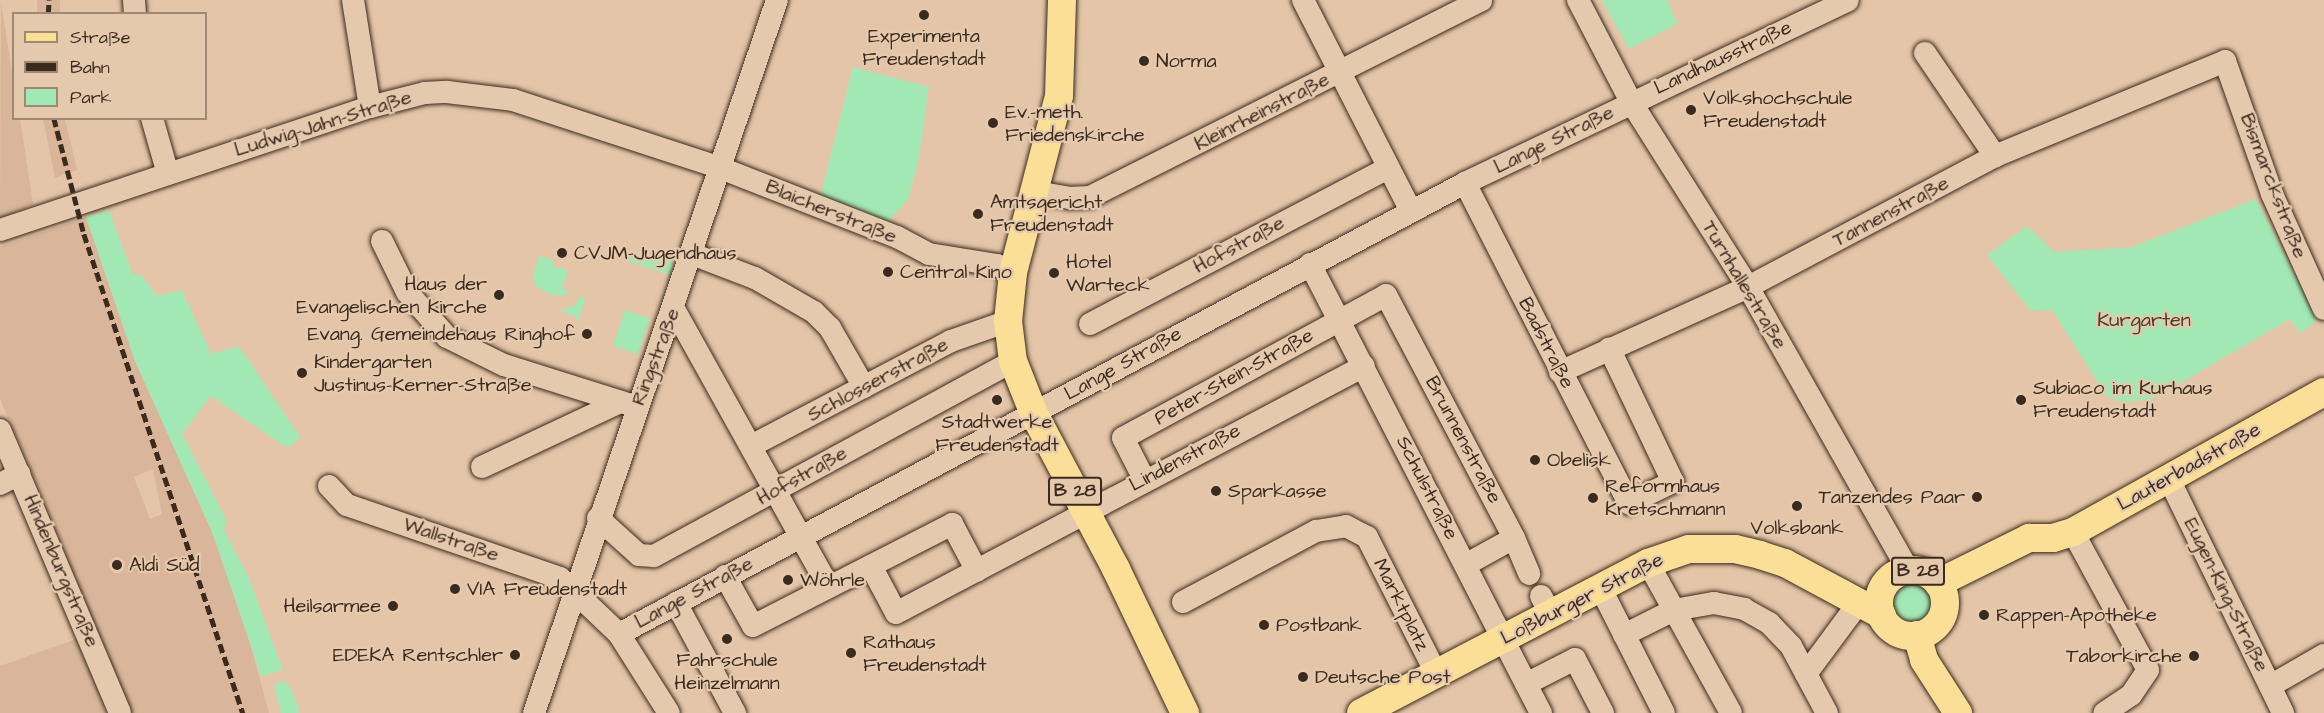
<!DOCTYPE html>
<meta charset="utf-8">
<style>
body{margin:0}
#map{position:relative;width:2324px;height:713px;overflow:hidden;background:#e4c5a7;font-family:"Architects Daughter",sans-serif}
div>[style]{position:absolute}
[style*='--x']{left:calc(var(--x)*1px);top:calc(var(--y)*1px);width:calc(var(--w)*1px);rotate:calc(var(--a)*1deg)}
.built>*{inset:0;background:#d9b699}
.green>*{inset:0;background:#a2e8b5}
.round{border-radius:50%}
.roads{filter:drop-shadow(0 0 2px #3b2a1e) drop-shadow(0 0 2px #3b2a1e)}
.minor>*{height:22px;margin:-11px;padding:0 11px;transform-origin:11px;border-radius:11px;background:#e4c9ac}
.major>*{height:28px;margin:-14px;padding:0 14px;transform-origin:14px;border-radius:14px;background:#fbdf96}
.major>.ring{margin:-14px;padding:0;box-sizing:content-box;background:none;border:28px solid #fbdf96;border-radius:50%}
.rail>*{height:4.5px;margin-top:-2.25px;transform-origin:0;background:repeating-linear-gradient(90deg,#3b2a1e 0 9px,transparent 0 13.5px)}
.dots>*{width:16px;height:16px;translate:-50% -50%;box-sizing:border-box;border:3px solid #e4c9ac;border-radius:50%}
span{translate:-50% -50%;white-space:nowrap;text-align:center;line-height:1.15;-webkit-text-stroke:4.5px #e4c9ac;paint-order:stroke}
.shield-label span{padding:2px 4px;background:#e4c9ac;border:2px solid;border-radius:4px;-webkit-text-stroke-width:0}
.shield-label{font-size:18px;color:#3b2a1e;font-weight:700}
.poi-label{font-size:20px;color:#3b2a1e}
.left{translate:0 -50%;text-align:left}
.right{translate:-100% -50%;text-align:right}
.street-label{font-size:20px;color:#3b2a1e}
.park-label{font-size:20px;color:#453d2d}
.legend{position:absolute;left:12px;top:12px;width:195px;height:108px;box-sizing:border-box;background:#e4c9ac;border:2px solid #a08973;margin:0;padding:8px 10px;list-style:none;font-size:18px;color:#3b2a1e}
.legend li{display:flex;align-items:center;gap:12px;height:30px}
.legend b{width:30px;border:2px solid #a08973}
</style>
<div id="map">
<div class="built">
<div style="clip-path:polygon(37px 0,60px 0,60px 13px,37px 13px)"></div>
<div style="clip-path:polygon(1px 2px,13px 79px,14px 118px,20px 119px,33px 204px,0 220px)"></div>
<div style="clip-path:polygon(43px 119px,65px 119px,77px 170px,55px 178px)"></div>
<div style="clip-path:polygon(evenodd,86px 217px,135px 361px,212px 532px,239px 603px,269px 713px,128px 713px,48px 510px,0 399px,0 247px,86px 217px,153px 469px,162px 514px,150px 519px,134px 477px,153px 469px)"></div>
<div style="clip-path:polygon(79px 638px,106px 713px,0 713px,0 666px)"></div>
</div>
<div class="green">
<div style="clip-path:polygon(1602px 0,1667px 0,1677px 24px,1629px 49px)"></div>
<div style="clip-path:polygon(853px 67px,929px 87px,919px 157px,908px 200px,888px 221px,820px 198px)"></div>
<div style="clip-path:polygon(2256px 199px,2318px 320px,2300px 333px,2290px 319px,2153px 399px,2123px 402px,2106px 396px,2053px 311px,2030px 310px,1987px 255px,2027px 226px,2054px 252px,2132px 247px)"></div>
<div style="clip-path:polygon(109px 210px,133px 275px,140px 274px,157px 296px,182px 290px,211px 354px,239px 346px,300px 437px,289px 447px,281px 444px,211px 396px,182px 434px,226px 519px,224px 530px,249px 578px,283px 670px,261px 676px,212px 532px,135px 361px,86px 217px)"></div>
<div style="clip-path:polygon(638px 253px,673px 262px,670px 275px,625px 260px,627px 255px)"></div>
<div style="clip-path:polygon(540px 255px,553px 260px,552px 265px,568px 271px,562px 289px,570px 292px,564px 296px,549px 294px,535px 286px,533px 272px)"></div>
<div style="clip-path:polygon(581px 296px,586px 297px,578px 322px,575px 316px,560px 311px,575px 305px)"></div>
<div style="clip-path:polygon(625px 310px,650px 318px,638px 354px,613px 346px)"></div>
<div class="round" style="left:1888px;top:580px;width:46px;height:46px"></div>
<div style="clip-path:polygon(284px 681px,289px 684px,300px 713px,281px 713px,274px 685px)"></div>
</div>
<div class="roads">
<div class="minor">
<div style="--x:134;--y:0;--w:14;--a:86"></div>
<div style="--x:353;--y:0;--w:108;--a:81"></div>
<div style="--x:1303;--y:0;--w:237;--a:62.9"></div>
<div style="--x:1578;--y:0;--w:115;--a:62.5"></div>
<div style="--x:1631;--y:102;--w:219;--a:57.7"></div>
<div style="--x:1748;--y:287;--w:325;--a:60.5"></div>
<div style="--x:1925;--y:53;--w:125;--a:55.8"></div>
<div style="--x:152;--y:118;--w:58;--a:74.1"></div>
<div style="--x:1465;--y:183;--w:360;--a:62.9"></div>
<div style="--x:1629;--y:503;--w:49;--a:-25.5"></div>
<div style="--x:1673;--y:482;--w:148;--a:-115.5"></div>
<div style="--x:1036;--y:192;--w:34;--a:10"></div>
<div style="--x:1069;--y:198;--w:21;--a:-3"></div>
<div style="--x:1090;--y:197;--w:438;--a:-26.7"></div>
<div style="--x:0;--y:230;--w:390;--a:-18.4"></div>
<div style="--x:370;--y:107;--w:57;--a:-14.3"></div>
<div style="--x:425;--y:93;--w:22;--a:-3"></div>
<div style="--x:447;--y:92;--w:66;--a:6.9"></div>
<div style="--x:513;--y:100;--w:216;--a:18.1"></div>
<div style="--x:718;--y:167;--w:192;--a:21.4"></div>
<div style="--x:897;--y:237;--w:36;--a:28"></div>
<div style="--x:929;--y:254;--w:69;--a:9.2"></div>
<div style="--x:997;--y:265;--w:18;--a:27"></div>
<div style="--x:382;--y:241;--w:57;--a:63.9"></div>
<div style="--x:407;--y:292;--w:60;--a:48.4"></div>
<div style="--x:447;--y:337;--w:64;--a:26.2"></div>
<div style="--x:504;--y:365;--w:139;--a:17.5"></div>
<div style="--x:692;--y:254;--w:67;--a:20.9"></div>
<div style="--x:755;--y:278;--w:68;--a:30"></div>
<div style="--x:814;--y:312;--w:23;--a:45"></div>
<div style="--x:830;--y:328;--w:68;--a:60"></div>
<div style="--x:1310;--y:264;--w:505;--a:62.78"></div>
<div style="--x:674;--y:309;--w:318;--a:60.9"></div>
<div style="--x:1090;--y:324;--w:337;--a:-27.6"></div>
<div style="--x:1560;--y:372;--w:206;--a:-24.3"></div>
<div style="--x:1748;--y:287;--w:280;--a:-27.9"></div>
<div style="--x:1995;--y:156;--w:249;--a:-22.4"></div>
<div style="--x:2225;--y:61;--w:141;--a:70.5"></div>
<div style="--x:2272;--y:194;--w:126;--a:65.7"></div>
<div style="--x:0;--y:430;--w:307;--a:67"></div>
<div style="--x:751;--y:446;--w:226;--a:-27.7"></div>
<div style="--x:951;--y:341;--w:60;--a:-19.3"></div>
<div style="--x:482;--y:467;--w:153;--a:-25.2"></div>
<div style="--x:2168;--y:477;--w:263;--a:64"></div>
<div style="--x:1144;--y:479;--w:46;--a:-117.1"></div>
<div style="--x:1123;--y:438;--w:299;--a:-28.5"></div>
<div style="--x:1386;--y:295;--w:275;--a:62.2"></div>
<div style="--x:1514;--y:538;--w:54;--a:151"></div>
<div style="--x:0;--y:484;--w:22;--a:-27"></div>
<div style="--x:329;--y:486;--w:26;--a:47"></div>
<div style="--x:347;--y:505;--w:225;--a:18.9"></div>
<div style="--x:560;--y:578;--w:81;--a:43.5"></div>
<div style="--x:619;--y:634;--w:93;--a:57.7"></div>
<div style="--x:598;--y:518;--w:55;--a:42.1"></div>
<div style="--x:639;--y:555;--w:15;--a:4"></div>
<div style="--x:654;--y:556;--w:409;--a:-28.5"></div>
<div style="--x:2073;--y:532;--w:157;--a:61.5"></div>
<div style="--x:2148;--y:670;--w:30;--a:124"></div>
<div style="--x:2131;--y:695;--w:32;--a:146"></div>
<div style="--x:1514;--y:538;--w:39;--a:67"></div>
<div style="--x:1648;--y:563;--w:171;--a:61"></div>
<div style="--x:871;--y:566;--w:53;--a:62"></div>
<div style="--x:896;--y:613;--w:529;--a:-27.82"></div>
<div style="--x:725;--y:576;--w:57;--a:60.8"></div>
<div style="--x:753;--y:626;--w:224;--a:-27.1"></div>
<div style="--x:952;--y:524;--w:53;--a:62"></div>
<div style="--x:1600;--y:587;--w:141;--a:63.1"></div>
<div style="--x:1541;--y:596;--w:19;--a:62"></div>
<div style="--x:1183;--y:602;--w:151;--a:-28.1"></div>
<div style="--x:1316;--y:531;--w:30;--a:-9"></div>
<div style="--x:1346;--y:526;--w:24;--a:28"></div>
<div style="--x:1367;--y:537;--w:153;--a:63.1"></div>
<div style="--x:676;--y:603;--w:125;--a:61.8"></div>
<div style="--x:619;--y:634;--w:959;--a:-28.06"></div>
<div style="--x:1465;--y:183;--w:424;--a:-25.5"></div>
<div style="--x:1624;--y:635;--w:56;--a:-26.6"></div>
<div style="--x:1674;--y:610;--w:41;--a:-9.9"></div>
<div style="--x:1714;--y:603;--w:31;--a:11"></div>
<div style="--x:1744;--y:609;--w:29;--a:29"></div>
<div style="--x:1769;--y:623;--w:32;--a:46"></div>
<div style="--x:1791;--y:646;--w:76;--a:61.8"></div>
<div style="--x:1806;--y:674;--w:86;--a:-53.5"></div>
<div style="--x:1526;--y:684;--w:55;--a:-27"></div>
<div style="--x:1575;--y:659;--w:61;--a:62.6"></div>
<div style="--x:2270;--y:686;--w:62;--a:-29.9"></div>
<div style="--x:534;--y:713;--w:753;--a:-71.18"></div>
</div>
<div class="major">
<div style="--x:1062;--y:0;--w:96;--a:91.8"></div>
<div style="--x:1059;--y:96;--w:183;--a:104.6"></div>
<div style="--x:1013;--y:273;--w:48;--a:95.9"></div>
<div style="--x:1008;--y:321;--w:40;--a:82.9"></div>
<div style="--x:1013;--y:361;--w:57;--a:68.4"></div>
<div style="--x:1034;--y:414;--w:175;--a:62.1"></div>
<div style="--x:1116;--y:569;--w:160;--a:64.4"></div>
<div class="ring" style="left:1879px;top:570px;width:38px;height:38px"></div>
<div style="--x:1938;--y:583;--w:102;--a:-26.3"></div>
<div style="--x:2029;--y:538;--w:24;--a:0"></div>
<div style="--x:2053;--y:538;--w:21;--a:-17"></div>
<div style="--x:2073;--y:532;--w:287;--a:-29.2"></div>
<div style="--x:1917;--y:635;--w:26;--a:74"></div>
<div style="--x:1924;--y:660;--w:63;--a:57.3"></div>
<div style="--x:1361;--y:713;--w:324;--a:-27.6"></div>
<div style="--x:1648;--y:563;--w:43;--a:-18.9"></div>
<div style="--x:1689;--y:549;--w:46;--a:0"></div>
<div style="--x:1735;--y:549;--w:26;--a:13"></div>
<div style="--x:1760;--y:555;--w:26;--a:18"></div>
<div style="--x:1785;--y:563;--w:110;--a:28.2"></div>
</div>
</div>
<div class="rail">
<div style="--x:48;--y:14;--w:14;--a:-86"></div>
<div style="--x:54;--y:118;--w:120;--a:75.5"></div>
<div style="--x:84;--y:234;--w:505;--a:71.64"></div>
</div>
<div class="dots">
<div style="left:924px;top:15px;background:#3b2a1e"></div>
<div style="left:1144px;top:61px;background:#3b2a1e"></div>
<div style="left:1691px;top:110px;background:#3b2a1e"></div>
<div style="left:993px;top:123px;background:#3b2a1e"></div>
<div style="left:978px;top:214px;background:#3b2a1e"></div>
<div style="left:562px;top:253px;background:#3b2a1e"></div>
<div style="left:888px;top:272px;background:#3b2a1e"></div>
<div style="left:1054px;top:273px;background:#3b2a1e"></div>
<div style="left:499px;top:295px;background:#3b2a1e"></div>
<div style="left:587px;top:334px;background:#3b2a1e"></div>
<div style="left:302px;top:373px;background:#3b2a1e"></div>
<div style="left:997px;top:400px;background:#3b2a1e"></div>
<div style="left:2021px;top:400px;background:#3b2a1e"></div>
<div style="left:1535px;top:460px;background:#3b2a1e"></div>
<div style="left:1216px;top:491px;background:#3b2a1e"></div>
<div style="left:1977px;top:497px;background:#3b2a1e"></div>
<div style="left:1593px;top:498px;background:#3b2a1e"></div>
<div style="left:1797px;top:506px;background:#3b2a1e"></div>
<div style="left:117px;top:565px;background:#3b2a1e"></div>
<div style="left:788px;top:580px;background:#3b2a1e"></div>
<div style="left:455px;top:589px;background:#3b2a1e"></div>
<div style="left:393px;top:606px;background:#3b2a1e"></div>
<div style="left:1984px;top:615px;background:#3b2a1e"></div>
<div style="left:1264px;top:625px;background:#3b2a1e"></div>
<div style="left:727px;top:639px;background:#3b2a1e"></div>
<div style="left:851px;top:653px;background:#3b2a1e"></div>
<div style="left:515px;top:655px;background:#3b2a1e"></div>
<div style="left:2194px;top:656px;background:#3b2a1e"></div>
<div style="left:1303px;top:677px;background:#3b2a1e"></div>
</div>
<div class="shield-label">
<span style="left:1075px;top:491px">B 28</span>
<span style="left:1918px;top:571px">B 28</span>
</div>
<div class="poi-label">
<span style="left:924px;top:48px">Experimenta<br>Freudenstadt</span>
<span class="left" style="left:1156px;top:61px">Norma</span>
<span class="left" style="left:1703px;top:110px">Volkshochschule<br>Freudenstadt</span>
<span class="left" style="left:1005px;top:124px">Ev.-meth.<br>Friedenskirche</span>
<span class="left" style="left:990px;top:214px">Amtsgericht<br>Freudenstadt</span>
<span class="left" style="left:574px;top:253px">CVJM-Jugendhaus</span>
<span class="left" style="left:1066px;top:274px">Hotel<br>Warteck</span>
<span class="left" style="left:900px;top:272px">Central Kino</span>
<span class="right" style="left:487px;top:296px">Haus der<br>Evangelischen Kirche</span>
<span class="right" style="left:575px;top:334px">Evang. Gemeindehaus Ringhof</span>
<span class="left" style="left:314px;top:374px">Kindergarten<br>Justinus-Kerner-Straße</span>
<span class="left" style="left:2033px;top:400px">Subiaco im Kurhaus<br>Freudenstadt</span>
<span style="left:997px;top:434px">Stadtwerke<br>Freudenstadt</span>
<span class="left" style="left:1547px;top:460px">Obelisk</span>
<span class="left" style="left:1605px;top:498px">Reformhaus<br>Kretschmann</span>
<span class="left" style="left:1228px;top:491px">Sparkasse</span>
<span class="right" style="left:1965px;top:497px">Tanzendes Paar</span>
<span style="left:1797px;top:528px">Volksbank</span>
<span class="left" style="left:129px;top:565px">Aldi Süd</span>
<span class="left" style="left:800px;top:580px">Wöhrle</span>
<span class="left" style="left:467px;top:589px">VIA Freudenstadt</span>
<span class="right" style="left:381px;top:606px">Heilsarmee</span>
<span class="left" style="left:1996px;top:615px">Rappen-Apotheke</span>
<span class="left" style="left:1276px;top:625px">Postbank</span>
<span class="left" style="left:863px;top:654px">Rathaus<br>Freudenstadt</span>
<span class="right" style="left:503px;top:655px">EDEKA Rentschler</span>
<span class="right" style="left:2182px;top:656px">Taborkirche</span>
<span style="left:727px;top:672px">Fahrschule<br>Heinzelmann</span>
<span class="left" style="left:1315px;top:677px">Deutsche Post</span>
</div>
<div class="street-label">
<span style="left:1723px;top:58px;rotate:-25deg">Landhausstraße</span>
<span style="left:1262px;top:112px;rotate:-27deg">Kleinrheinstraße</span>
<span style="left:323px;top:124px;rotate:-17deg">Ludwig-Jahn-Straße</span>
<span style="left:1554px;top:140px;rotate:-26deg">Lange Straße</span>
<span style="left:2273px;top:186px;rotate:69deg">Bismarckstraße</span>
<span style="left:831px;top:212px;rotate:22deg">Blaicherstraße</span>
<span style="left:1891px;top:212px;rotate:-28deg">Tannenstraße</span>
<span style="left:1239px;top:245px;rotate:-28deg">Hofstraße</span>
<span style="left:1744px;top:285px;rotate:59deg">Turnhallestraße</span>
<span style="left:1546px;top:343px;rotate:63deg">Badstraße</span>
<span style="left:656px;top:357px;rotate:-69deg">Ringstraße</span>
<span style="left:1123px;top:364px;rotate:-29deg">Lange Straße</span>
<span style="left:1234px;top:377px;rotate:-29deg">Peter-Stein-Straße</span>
<span style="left:878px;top:380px;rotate:-28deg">Schlosserstraße</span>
<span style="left:1463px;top:440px;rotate:62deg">Brunnenstraße</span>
<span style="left:1185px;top:458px;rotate:-28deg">Lindenstraße</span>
<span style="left:2189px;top:467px;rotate:-29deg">Lauterbadstraße</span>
<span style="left:802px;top:476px;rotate:-29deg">Hofstraße</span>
<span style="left:1427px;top:488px;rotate:63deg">Schulstraße</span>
<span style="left:451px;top:540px;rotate:19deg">Wallstraße</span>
<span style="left:61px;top:571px;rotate:67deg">Hindenburgstraße</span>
<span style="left:694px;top:593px;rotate:-28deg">Lange Straße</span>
<span style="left:2226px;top:595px;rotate:64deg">Eugen-King-Straße</span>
<span style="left:1582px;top:599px;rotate:-27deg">Loßburger Straße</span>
<span style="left:1401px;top:605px;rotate:63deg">Marktplatz</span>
</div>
<div class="park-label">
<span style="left:2144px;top:320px">Kurgarten</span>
</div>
<ul class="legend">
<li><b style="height:8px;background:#fbdf96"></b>Straße</li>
<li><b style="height:8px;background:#3b2a1e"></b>Bahn</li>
<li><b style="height:16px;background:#a2e8b5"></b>Park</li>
</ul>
</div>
